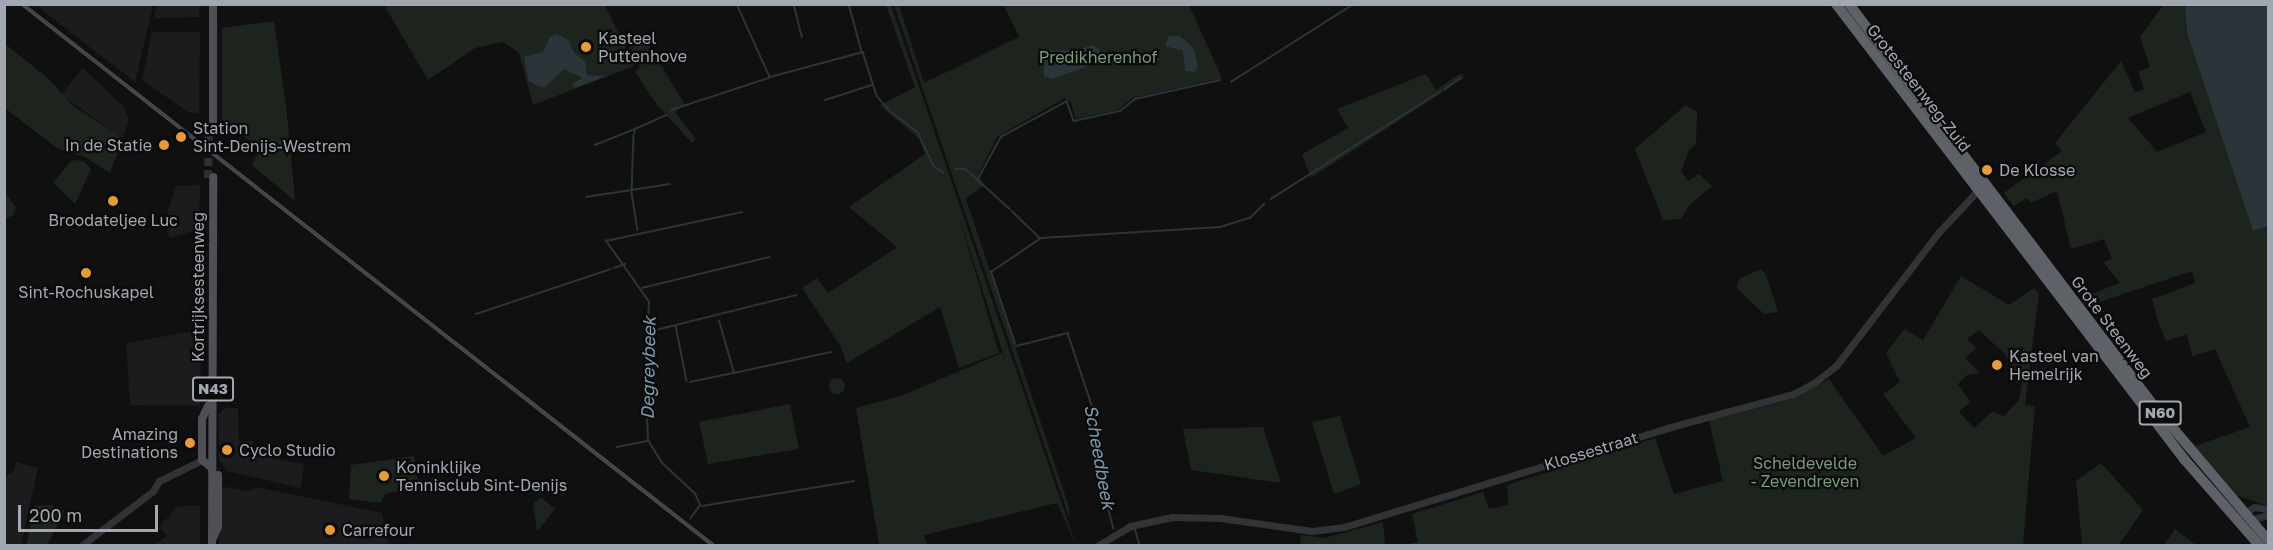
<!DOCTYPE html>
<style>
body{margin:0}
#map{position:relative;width:2273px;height:550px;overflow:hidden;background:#101011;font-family:"Golos Text",sans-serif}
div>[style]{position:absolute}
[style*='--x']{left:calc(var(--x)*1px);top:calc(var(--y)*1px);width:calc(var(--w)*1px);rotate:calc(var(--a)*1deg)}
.built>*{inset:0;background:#1c1c1e}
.green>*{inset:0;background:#1d241d}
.round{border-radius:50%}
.water>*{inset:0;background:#2a3439}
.stream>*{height:1.5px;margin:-0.75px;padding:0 0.75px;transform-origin:0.75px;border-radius:0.75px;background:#2a3439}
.major-tunnel>*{height:8px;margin-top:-4px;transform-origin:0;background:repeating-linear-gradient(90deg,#2d2e31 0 8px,transparent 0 12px)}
.minor>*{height:7px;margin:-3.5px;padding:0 3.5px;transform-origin:3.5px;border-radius:3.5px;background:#313336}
.major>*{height:8px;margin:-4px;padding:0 4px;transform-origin:4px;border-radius:4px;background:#4e5055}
.highway>*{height:10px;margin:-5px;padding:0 5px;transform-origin:5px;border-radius:5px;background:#5e6167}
.rail>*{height:4px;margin-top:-2px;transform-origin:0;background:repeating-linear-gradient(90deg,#0b0b0c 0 4.5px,#494b4f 0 9px);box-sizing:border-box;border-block:2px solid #494b4f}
.dots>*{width:16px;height:16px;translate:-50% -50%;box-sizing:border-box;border:3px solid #0b0b0c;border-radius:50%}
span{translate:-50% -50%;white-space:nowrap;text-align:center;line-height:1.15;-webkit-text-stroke:4.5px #0b0b0c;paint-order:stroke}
.shield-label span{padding:2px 4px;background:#0b0b0c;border:2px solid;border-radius:4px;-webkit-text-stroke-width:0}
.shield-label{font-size:15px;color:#a2a8b2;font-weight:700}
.poi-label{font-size:16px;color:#a2a8b2}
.left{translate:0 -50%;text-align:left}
.right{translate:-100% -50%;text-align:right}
.park-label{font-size:16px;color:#7a9c7a}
.street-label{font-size:16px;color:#a2a8b2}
.water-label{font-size:18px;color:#7a99ac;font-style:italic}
.frame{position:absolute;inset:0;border:6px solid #a2a8b2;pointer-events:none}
.scale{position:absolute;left:18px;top:505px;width:140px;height:27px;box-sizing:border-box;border:3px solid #a2a8b2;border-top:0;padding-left:8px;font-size:18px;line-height:21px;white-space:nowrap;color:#a2a8b2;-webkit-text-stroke:4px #0b0b0c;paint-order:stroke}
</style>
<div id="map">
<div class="built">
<div style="clip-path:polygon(36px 5px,153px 5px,135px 82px,70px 32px)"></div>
<div style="clip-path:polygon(157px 5px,200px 5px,199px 17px,154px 18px)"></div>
<div style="clip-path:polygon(152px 32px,200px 32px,199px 114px,188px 112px,142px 80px)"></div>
<div style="clip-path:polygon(83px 68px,124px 107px,129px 120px,123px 138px,61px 95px)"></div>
<div style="clip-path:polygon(200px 185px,199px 226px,194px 231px,169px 238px,166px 217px,176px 186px)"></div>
<div style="clip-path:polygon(201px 330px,200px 406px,130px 405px,126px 343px)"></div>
<div style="clip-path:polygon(225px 408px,238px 408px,239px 441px,253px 441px,254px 455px,304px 464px,301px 488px,227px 471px,219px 459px,219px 414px)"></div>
<div style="clip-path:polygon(16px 462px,38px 468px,21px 545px,5px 545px,5px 477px,14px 471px)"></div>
<div style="clip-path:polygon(225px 487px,249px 491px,256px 487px,382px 513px,389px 545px,219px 546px,222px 488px)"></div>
<div style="clip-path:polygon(178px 506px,200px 506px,200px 545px,154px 545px,167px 536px,160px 526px)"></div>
</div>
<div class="green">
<div style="clip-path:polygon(1003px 4px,1189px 5px,1222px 78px,1132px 98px,1118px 110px,1075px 119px,1071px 102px,1065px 98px,997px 137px,978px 175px,984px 185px,966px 199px,1069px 507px,1070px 520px,894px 5px,899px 5px,924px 83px,1019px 37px)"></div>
<div style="clip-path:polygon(384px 5px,605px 5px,634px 66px,533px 105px,519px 53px,503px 42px,475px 48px,428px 80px)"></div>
<div style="clip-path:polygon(886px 5px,891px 5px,1076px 545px,1057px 503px,924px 535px,927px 545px,879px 545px,856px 408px,903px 395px,1002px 353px,1007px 366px,957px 210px,999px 353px,959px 368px,940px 307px,847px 363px,841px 347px,802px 288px,817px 278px,828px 293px,897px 247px,849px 207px,925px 154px,919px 139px,880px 105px,915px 87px)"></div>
<div style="clip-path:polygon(evenodd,2163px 5px,2185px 5px,2187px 33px,2253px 231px,2268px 226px,2268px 506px,2236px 495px,2195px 446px,2250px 427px,2215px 349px,2192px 356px,2187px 334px,2166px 341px,2158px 321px,2152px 299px,2195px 283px,2192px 271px,2087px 306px,2081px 298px,2120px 283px,2103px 262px,2112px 259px,2104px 239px,2071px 249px,2057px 191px,2031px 203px,2027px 198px,2014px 206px,2004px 193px,2062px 151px,2055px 143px,2121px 61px,2135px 92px,2144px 89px,2138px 72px,2150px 67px,2140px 37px,2163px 5px,2190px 92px,2206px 132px,2157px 152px,2128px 118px,2190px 92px)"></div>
<div style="clip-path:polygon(274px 21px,287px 114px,295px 201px,252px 165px,260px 149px,222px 119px,222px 28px)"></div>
<div style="clip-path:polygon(643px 35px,685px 105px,675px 112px,696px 139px,692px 143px,654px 101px,635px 71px,640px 68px,628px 42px)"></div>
<div style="clip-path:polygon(4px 43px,50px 80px,73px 106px,123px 138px,110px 173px,85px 157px,58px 149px,5px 108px)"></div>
<div style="clip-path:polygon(1461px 73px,1464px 78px,1311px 178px,1302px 154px,1348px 128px,1337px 109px,1426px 74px,1436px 90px)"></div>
<div style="clip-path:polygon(1686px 105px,1697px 112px,1696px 144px,1689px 150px,1681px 171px,1688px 181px,1699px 174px,1712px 186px,1689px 205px,1681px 219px,1663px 220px,1635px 149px)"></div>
<div style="clip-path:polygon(72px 160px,84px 161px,91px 169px,75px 204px,53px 182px)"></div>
<div style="clip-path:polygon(5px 193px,16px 207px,13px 215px,5px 219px)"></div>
<div style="clip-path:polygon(1761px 269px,1766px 275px,1778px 312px,1764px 314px,1737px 288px,1739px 279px)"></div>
<div style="clip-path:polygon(evenodd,1961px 276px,2009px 305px,2034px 288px,2039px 294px,2025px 405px,2035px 406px,2023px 545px,1402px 545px,1418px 542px,1412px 514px,1483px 492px,1489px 509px,1508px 505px,1507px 485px,1655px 438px,1674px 494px,1723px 481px,1709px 421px,1792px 399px,1829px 379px,1883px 456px,1916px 438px,1883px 394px,1900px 382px,1886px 353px,1904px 329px,1923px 340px,1961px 276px,1979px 330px,2006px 355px,2022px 383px,2019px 400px,2004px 416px,1992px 412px,1974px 428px,1959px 412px,1970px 402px,1958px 384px,1967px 375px,1980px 373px,1965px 358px,1976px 348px,1967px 339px,1979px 330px)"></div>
<div class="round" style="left:829px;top:378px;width:16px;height:16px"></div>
<div style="clip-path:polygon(790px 404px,799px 449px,708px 464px,699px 422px)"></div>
<div style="clip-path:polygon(1340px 416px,1361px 484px,1334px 494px,1312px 422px)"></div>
<div style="clip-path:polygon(1263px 427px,1281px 483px,1191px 470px,1183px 429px)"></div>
<div style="clip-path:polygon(414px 456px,419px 487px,385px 494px,381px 503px,349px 499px,351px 465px)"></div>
<div style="clip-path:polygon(2101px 463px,2143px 510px,2119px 545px,2082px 545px,2076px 481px)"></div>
<div style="clip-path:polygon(541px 497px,555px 509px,537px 532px,533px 504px)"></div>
<div style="clip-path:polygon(50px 505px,64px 511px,47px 545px,26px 545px,35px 506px)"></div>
<div style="clip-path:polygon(1383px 522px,1385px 545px,1300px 545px,1301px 535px,1324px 538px)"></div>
<div style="clip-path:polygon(2175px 529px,2196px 545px,2164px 545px)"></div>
</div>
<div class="water">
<div style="clip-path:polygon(2185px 5px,2268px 5px,2268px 226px,2253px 231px,2187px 33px)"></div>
<div style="clip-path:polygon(557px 34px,568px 40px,575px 54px,585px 61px,587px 75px,607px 76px,574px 88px,572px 84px,583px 78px,564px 69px,544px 88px,529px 82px,524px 57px,543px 52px,550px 37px)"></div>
<div style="clip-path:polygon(1169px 36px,1179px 36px,1193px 47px,1198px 65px,1195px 72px,1185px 71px,1183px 51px,1165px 46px)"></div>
<div style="clip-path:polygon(1092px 45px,1100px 50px,1096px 63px,1053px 79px,1044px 76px,1043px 56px,1050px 50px,1076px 51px)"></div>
</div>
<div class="stream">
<div style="--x:737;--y:4;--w:80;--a:65.7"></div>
<div style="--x:770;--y:77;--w:96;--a:-15"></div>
<div style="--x:863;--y:52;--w:46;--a:72.3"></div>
<div style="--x:877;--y:96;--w:20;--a:49"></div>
<div style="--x:890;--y:111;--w:35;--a:37"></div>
<div style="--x:918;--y:132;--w:38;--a:65"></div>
<div style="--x:934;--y:166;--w:12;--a:35"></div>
<div style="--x:794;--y:4;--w:34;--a:76"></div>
<div style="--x:849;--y:4;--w:50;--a:74.8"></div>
<div style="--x:1231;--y:82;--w:146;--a:-32.4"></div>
<div style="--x:1445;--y:89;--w:19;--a:-35"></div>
<div style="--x:825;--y:100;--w:49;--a:-17.7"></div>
<div style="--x:671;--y:110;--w:103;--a:-18.1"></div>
<div style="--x:634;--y:133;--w:4;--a:-76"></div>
<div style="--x:635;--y:129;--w:35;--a:-24"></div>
<div style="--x:634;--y:135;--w:58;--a:92"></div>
<div style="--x:632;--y:193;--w:37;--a:81"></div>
<div style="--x:595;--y:145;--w:43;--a:-21.8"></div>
<div style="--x:955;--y:169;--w:11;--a:0"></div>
<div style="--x:966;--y:169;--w:59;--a:42.3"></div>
<div style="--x:978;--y:179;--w:48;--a:-61.3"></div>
<div style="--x:1001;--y:137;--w:75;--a:-28.6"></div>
<div style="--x:1067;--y:101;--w:21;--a:71"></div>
<div style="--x:1074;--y:121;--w:47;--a:-12.3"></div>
<div style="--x:1120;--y:111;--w:19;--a:-39"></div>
<div style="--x:1135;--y:99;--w:87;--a:-12.6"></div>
<div style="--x:586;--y:197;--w:85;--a:-8.8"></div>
<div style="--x:1271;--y:199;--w:201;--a:-32.4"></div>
<div style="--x:1012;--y:211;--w:39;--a:44"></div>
<div style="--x:1041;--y:238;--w:179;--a:-3.5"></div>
<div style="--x:1220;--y:227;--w:31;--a:-17"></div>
<div style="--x:1250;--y:218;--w:20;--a:-45"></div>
<div style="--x:614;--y:268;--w:12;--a:-20"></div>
<div style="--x:642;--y:288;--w:131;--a:-13.7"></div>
<div style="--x:476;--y:314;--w:142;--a:-18.4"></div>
<div style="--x:676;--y:326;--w:56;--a:78.7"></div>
<div style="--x:648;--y:332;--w:153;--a:-14"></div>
<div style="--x:1015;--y:344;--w:76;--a:-108.4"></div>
<div style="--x:991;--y:272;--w:59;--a:-34"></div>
<div style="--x:1016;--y:346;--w:54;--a:-14"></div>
<div style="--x:1068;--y:333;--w:82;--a:71.6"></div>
<div style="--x:1094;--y:411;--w:79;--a:83.4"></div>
<div style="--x:1103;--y:489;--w:41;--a:74.6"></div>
<div style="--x:734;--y:373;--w:99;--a:-12.2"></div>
<div style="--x:690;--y:382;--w:45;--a:-11.6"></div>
<div style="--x:734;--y:373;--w:54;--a:-106.1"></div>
<div style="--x:617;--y:447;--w:32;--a:-11"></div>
<div style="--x:702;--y:506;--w:154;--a:-9.3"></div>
<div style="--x:690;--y:519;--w:17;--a:-54"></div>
<div style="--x:700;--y:505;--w:12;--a:-114"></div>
<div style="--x:695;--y:494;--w:45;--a:-136.8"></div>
<div style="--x:662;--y:463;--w:26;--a:-122"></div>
<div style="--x:648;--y:441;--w:69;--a:-92.5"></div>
<div style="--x:645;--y:372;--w:70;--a:-86.7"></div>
<div style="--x:649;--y:302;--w:75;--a:-125.2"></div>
<div style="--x:606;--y:241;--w:139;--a:-12"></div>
<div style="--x:1128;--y:531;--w:8;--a:-23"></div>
<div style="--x:1135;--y:528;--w:19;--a:74"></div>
</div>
<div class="major-tunnel">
<div style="--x:208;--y:178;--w:47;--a:-88.8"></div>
</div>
<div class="minor">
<div style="--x:2243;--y:514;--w:13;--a:-32"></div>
<div style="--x:2254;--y:507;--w:14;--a:8"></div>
<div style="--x:2249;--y:520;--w:20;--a:-15"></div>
<div style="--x:81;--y:546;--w:91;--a:-37.4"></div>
<div style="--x:153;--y:491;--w:12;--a:-59"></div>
<div style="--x:159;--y:481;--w:48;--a:-26"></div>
<div style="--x:1097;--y:546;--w:39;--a:-31"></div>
<div style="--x:1130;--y:526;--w:43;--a:-12.1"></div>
<div style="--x:1172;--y:517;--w:48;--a:1.2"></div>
<div style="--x:1220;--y:518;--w:93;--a:8"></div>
<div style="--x:1312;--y:531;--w:32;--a:-7"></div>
<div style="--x:1344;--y:527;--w:338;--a:-17"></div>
<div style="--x:1667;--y:428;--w:131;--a:-15.1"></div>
<div style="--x:1793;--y:394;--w:24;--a:-28"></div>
<div style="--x:1814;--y:383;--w:28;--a:-38"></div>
<div style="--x:1836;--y:366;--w:169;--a:-52.5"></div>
<div style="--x:1939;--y:232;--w:60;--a:-47"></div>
</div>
<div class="major">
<div style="--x:213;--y:4;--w:128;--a:90"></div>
<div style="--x:208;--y:406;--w:14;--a:115"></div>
<div style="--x:202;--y:419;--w:41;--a:90"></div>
<div style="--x:202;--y:460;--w:13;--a:39"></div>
<div style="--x:213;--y:538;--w:12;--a:-66"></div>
<div style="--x:218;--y:527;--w:52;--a:-90"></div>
<div style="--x:212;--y:546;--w:369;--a:-89.8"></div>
</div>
<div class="highway">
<div style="--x:1836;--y:4;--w:573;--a:52.59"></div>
<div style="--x:2184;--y:459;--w:116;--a:48.9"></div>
<div style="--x:1849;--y:4;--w:498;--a:52.8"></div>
<div style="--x:2150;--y:401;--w:182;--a:49.7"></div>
</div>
<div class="rail">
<div style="--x:22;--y:4;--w:879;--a:38.07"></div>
</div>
<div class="dots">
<div style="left:586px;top:47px;background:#e79b32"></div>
<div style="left:181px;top:137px;background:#e79b32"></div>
<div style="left:164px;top:145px;background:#e79b32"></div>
<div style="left:1987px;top:170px;background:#e79b32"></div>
<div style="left:113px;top:201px;background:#e79b32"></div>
<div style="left:86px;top:273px;background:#e79b32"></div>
<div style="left:1997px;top:365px;background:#e79b32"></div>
<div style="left:190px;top:443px;background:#e79b32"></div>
<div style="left:227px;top:450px;background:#e79b32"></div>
<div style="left:384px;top:476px;background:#e79b32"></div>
<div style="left:330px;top:530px;background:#e79b32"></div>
</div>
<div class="shield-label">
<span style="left:213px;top:389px">N43</span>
<span style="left:2160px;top:413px">N60</span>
</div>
<div class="poi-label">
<span class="left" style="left:598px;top:47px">Kasteel<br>Puttenhove</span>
<span class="left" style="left:193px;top:137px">Station<br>Sint-Denijs-Westrem</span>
<span class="right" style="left:152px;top:145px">In de Statie</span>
<span class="left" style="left:1999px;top:170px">De Klosse</span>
<span style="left:113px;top:220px">Broodateljee Luc</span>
<span style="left:86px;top:292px">Sint-Rochuskapel</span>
<span class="left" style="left:2009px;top:365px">Kasteel van<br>Hemelrijk</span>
<span class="right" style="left:178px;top:443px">Amazing<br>Destinations</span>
<span class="left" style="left:239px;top:450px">Cyclo Studio</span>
<span class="left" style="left:396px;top:476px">Koninklijke<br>Tennisclub Sint-Denijs</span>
<span class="left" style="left:342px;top:530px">Carrefour</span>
</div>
<div class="park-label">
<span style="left:1098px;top:57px">Predikherenhof</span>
<span style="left:1805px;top:472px">Scheldevelde<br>- Zevendreven</span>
</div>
<div class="street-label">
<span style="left:1919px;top:88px;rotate:52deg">Grotesteenweg-Zuid</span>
<span style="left:198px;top:287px;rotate:-90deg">Kortrijksesteenweg</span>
<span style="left:2112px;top:327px;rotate:53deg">Grote Steenweg</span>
<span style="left:1591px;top:451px;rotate:-17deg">Klossestraat</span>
</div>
<div class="water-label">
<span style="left:648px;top:368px;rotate:-89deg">Degreybeek</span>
<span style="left:1100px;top:457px;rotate:80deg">Scheedbeek</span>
</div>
<div class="frame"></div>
<div class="scale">200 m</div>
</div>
